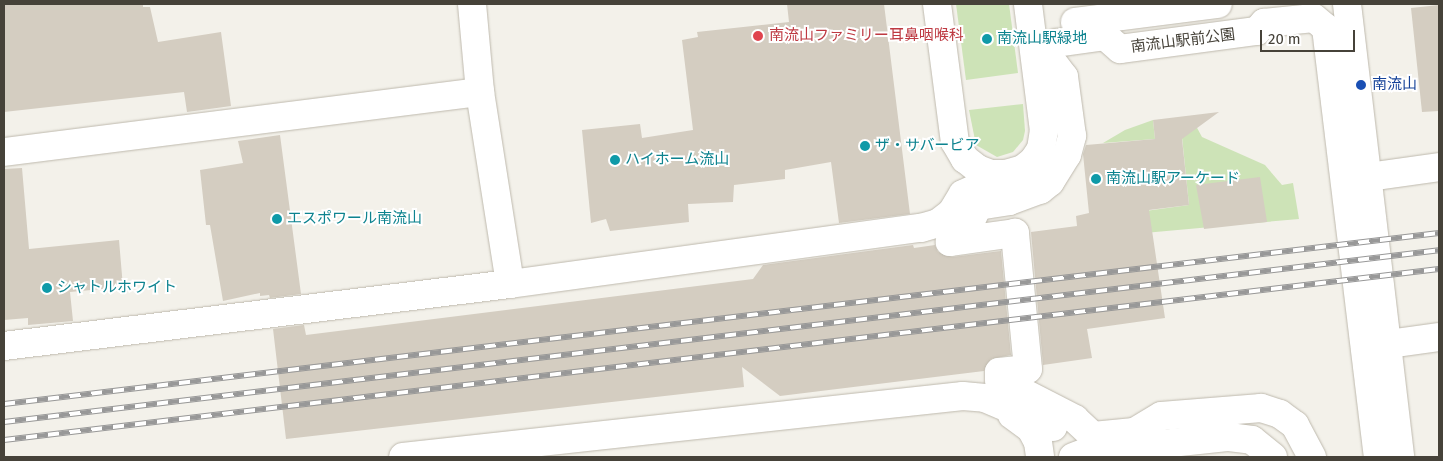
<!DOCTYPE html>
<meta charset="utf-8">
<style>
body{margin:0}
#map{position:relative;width:1443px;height:461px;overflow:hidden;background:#f3f1ea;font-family:"Fira Sans","Noto Sans JP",sans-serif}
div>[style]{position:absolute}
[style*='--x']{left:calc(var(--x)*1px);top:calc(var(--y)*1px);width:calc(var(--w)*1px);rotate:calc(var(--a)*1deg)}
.green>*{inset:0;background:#cde3b7}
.building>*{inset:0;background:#d4cdc1}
.roads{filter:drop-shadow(0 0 1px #beb9ad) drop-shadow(0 0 1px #beb9ad)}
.minor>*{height:28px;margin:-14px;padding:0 14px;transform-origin:14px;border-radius:14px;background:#fff}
.rail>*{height:5.5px;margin-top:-2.75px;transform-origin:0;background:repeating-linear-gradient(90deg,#fff 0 11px,#989898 0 22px);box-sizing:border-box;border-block:1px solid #989898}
.dots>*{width:14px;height:14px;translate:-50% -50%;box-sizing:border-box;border:2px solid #fff;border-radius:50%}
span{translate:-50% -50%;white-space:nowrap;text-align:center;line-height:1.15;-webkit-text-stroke:4px #fff;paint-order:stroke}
.health-label{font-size:15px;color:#be3a42}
.left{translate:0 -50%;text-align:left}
.culture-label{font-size:15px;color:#0d838f}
.street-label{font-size:15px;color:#464239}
.transit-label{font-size:15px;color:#164399}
.frame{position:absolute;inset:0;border:5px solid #464239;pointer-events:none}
.scale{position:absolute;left:1260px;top:30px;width:95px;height:22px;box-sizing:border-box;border:2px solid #464239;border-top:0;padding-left:6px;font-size:15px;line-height:18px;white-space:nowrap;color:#464239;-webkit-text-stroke:4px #fff;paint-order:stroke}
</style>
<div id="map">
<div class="green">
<div style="clip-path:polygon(956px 4px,1009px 4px,1018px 73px,966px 80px)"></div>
<div style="clip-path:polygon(1023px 104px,1025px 131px,1023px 140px,1013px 152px,997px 157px,976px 145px,969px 110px)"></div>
<div style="clip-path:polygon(1153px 120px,1155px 139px,1103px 143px,1125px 130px)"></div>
<div style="clip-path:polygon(1196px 126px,1202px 137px,1265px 165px,1282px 185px,1293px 183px,1299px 219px,1111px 236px,1109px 216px,1189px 205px,1182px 137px)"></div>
</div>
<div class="building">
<div style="clip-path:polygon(4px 4px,143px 4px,143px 7px,150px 7px,158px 42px,221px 32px,231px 106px,187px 112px,184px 92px,4px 112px)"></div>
<div style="clip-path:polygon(787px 4px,884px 4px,910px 214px,839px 223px,831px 162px,785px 170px,785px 179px,734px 185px,733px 202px,688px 204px,689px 222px,610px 231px,606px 219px,591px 223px,582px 130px,640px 124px,642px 138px,693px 130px,682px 40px,698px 37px,697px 32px,789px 22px)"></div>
<div style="clip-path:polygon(1439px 5px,1439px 111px,1422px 112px,1411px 8px)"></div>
<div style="clip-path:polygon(1219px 112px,1182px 139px,1189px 205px,1149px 210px,1165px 318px,1087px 329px,1092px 358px,1043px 365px,1031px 232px,1077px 226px,1076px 216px,1089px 213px,1083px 154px,1086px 145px,1155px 139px,1153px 120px)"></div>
<div style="clip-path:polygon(280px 135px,301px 294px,270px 298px,269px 295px,260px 296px,260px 293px,223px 301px,210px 225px,206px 225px,200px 170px,243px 163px,238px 141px)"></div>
<div style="clip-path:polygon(22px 168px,29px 249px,119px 240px,123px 287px,70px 292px,73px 321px,28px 325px,28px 318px,4px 320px,4px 169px)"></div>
<div style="clip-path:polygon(1260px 177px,1267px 222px,1204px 229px,1196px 185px)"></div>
<div style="clip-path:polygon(913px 245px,914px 248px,935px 245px,938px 252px,952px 257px,1001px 251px,1011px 355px,991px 359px,984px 371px,780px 396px,742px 367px,744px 387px,286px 439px,273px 329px,304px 325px,306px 335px,753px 279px,763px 265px)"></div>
</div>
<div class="roads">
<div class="minor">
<div style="--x:472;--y:4;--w:88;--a:84.8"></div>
<div style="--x:480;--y:92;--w:194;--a:81.1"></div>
<div style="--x:937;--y:4;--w:139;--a:82.6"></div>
<div style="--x:955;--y:142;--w:20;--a:60"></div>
<div style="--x:965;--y:159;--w:16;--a:38"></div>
<div style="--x:978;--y:169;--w:14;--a:21"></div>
<div style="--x:991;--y:174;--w:15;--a:0"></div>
<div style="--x:1006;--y:174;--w:18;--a:-16"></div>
<div style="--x:1023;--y:169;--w:13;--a:-39"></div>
<div style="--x:1033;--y:161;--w:14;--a:-56"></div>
<div style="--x:1041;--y:149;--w:18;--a:-81"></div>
<div style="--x:1044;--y:131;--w:128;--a:-97.2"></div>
<div style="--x:1347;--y:4;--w:456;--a:83.3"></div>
<div style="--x:1075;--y:22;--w:144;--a:-7.2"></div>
<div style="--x:4;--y:152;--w:480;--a:-7.2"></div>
<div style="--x:1369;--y:177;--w:71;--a:-8.1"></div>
<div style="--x:1389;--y:344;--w:50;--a:-8"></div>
<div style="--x:4;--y:346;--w:510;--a:-6.99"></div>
<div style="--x:510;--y:284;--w:415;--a:-7.8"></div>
<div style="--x:921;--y:228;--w:18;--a:-16"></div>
<div style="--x:938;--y:223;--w:18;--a:-38"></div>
<div style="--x:952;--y:212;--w:21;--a:-59"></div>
<div style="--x:963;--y:194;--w:47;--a:-24.9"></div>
<div style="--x:1012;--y:415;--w:24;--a:36"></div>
<div style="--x:1031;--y:429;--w:15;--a:62"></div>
<div style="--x:1038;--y:442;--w:15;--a:82"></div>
<div style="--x:403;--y:457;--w:563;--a:-6.22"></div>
<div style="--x:963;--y:396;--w:22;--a:5"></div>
<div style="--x:985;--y:398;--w:74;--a:23.1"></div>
<div style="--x:1073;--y:457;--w:14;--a:-21"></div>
<div style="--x:1086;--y:452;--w:144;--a:-6"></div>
<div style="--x:1229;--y:437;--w:23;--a:7"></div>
<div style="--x:1252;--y:440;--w:27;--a:39"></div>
<div style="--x:1312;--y:457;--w:36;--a:-118"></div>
<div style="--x:1295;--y:425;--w:19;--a:-144"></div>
<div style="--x:1280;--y:414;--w:20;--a:-162"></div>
<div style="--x:1261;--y:408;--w:100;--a:175.4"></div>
<div style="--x:1161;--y:416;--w:31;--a:149"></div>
<div style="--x:1134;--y:432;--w:41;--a:174.4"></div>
<div style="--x:1093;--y:436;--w:25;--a:-137"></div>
<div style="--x:1075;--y:419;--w:85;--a:-152.8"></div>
<div style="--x:999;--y:380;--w:8;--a:-90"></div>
<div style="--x:999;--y:372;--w:29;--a:-6"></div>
<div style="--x:1028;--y:369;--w:137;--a:-95.5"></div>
<div style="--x:1015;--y:233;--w:66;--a:172.1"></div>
<div style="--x:950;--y:242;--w:28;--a:-44"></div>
<div style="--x:970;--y:223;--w:19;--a:-65"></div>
<div style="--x:978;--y:206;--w:31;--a:-9"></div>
<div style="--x:1009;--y:201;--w:33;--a:-20"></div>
<div style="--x:1040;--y:190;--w:13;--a:-39"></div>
<div style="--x:1050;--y:182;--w:32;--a:-58"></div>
<div style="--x:1067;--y:155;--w:20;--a:-75"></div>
<div style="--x:1072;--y:136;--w:60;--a:-97.7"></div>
<div style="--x:1064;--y:77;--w:21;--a:-127"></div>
<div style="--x:1051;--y:60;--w:10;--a:-90"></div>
<div style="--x:1051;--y:50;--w:9;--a:-54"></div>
<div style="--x:1056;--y:43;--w:49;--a:-8.1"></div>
<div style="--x:1105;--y:36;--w:20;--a:41"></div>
<div style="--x:1120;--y:49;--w:138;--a:-7.5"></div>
<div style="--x:1257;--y:31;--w:11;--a:-49"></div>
<div style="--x:1264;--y:23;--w:50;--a:-5.7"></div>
<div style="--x:1314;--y:18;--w:16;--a:40"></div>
<div style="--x:1326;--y:28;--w:432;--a:83.1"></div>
</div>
</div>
<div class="rail">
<div style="--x:4;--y:404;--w:1445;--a:-6.8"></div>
<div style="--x:4;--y:422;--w:1445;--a:-6.83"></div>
<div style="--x:4;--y:440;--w:1445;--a:-6.8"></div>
</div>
<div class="dots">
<div style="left:758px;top:36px;background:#e0444e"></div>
<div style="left:987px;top:39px;background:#0f9aa8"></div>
<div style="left:1361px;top:85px;background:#1a4fb4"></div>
<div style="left:865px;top:146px;background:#0f9aa8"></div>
<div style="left:615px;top:160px;background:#0f9aa8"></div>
<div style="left:1096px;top:179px;background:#0f9aa8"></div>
<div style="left:277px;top:219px;background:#0f9aa8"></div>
<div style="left:47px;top:288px;background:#0f9aa8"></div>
</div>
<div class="health-label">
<span class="left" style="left:769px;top:36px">南流山ファミリー耳鼻咽喉科</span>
</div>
<div class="culture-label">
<span class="left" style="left:997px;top:39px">南流山駅緑地</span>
<span class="left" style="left:875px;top:146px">ザ・サバービア</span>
<span class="left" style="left:625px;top:160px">ハイホーム流山</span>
<span class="left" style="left:1106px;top:179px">南流山駅アーケード</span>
<span class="left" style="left:287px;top:219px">エスポワール南流山</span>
<span class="left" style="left:57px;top:288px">シャトルホワイト</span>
</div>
<div class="street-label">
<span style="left:1183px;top:41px;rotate:-7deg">南流山駅前公園</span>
</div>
<div class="transit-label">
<span class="left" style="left:1372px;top:85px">南流山</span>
</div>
<div class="frame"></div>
<div class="scale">20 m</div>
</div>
